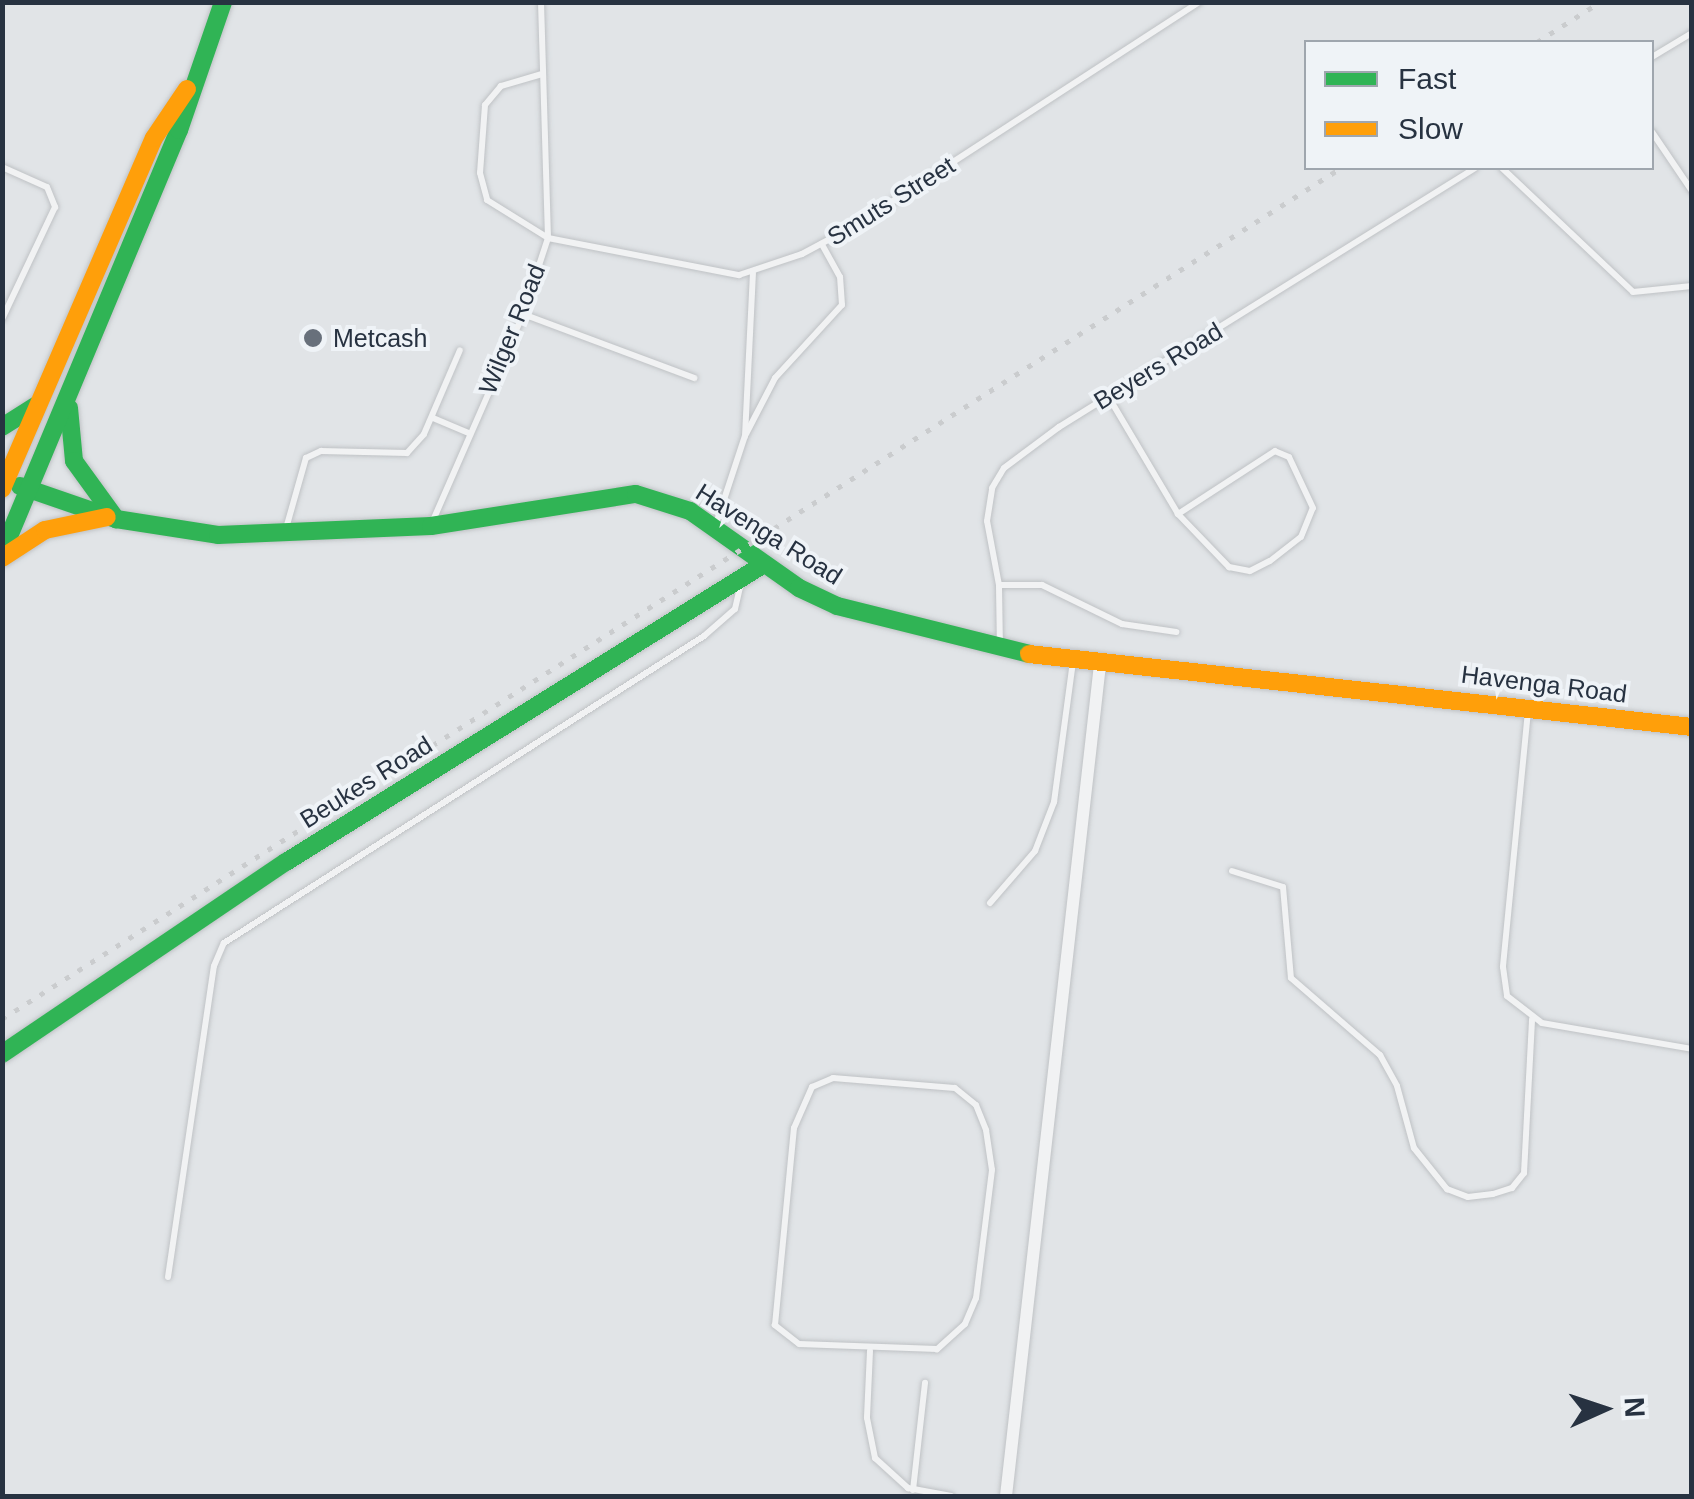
<!DOCTYPE html>
<style>
body{margin:0}
#map{position:relative;width:1694px;height:1499px;overflow:hidden;background:#e1e4e7;font-family:Arial,sans-serif}
div>[style]{position:absolute}
[style*='--x']{left:calc(var(--x)*1px);top:calc(var(--y)*1px);width:calc(var(--w)*1px);rotate:calc(var(--a)*1deg)}
.roads{filter:drop-shadow(0 0 2px #bfc2c5) drop-shadow(0 0 2px #bfc2c5)}
.lane>*{height:6px;margin:-3px;padding:0 3px;transform-origin:3px;border-radius:3px;background:#f1f2f3}
.street>*{height:12px;margin:-6px;padding:0 6px;transform-origin:6px;border-radius:6px;background:#f1f2f3}
.fast>*{height:18px;margin:-9px;padding:0 9px;transform-origin:9px;border-radius:9px;background:#30b455}
.slow>*{height:18px;margin:-9px;padding:0 9px;transform-origin:9px;border-radius:9px;background:#ff9f0a}
.rail>*{height:5px;margin-top:-2.5px;transform-origin:0;background:repeating-linear-gradient(90deg,#caccce 0 5px,transparent 0 15px)}
.dots>*{width:28px;height:28px;translate:-50% -50%;box-sizing:border-box;border:5px solid #eff3f7;border-radius:50%}
span{translate:-50% -50%;white-space:nowrap;text-align:center;line-height:1.15;-webkit-text-stroke:8px #eff3f7;paint-order:stroke}
.street-label{font-size:25px;color:#273241}
.poi-label{font-size:25px;color:#273241}
.left{translate:0 -50%;text-align:left}
.frame{position:absolute;inset:0;border:5px solid #273241;pointer-events:none}
.legend{position:absolute;left:1304px;top:40px;width:350px;height:130px;box-sizing:border-box;background:#eff3f7;border:2px solid #9fa6ae;margin:0;padding:12px 18px;list-style:none;font-size:30px;color:#273241}
.legend li{display:flex;align-items:center;gap:20px;height:50px}
.legend b{width:50px;border:2px solid #9fa6ae}
.north{position:absolute;left:1554px;top:1359px;width:100px;height:100px;-webkit-text-stroke:8px #eff3f7;paint-order:stroke;rotate:87deg;font-size:28px;font-weight:700;line-height:40px;text-align:center;color:#273241}
.north::after{content:'';display:block;margin:auto;width:35px;height:45px;background:#273241;clip-path:polygon(50% 0,100% 100%,50% 72%,0 100%)}
</style>
<div id="map">
<div class="roads">
<div class="lane">
<div style="--x:1652;--y:57;--w:47;--a:-31"></div>
<div style="--x:542;--y:74;--w:43;--a:163.7"></div>
<div style="--x:501;--y:86;--w:25;--a:130"></div>
<div style="--x:485;--y:105;--w:68;--a:94.2"></div>
<div style="--x:480;--y:173;--w:28;--a:75"></div>
<div style="--x:487;--y:200;--w:72;--a:31.9"></div>
<div style="--x:548;--y:238;--w:195;--a:11"></div>
<div style="--x:739;--y:275;--w:66;--a:-18.4"></div>
<div style="--x:802;--y:254;--w:61;--a:-28.2"></div>
<div style="--x:856;--y:225;--w:409;--a:-33"></div>
<div style="--x:1652;--y:132;--w:71;--a:55.9"></div>
<div style="--x:2;--y:167;--w:49;--a:24"></div>
<div style="--x:47;--y:187;--w:22;--a:68"></div>
<div style="--x:55;--y:207;--w:124;--a:115.3"></div>
<div style="--x:1502;--y:168;--w:180;--a:43.4"></div>
<div style="--x:1633;--y:292;--w:59;--a:-5.8"></div>
<div style="--x:523;--y:314;--w:183;--a:20.5"></div>
<div style="--x:1108;--y:396;--w:137;--a:59.3"></div>
<div style="--x:1178;--y:514;--w:74;--a:46.1"></div>
<div style="--x:1229;--y:567;--w:21;--a:11"></div>
<div style="--x:1250;--y:571;--w:22;--a:-27"></div>
<div style="--x:1270;--y:561;--w:39;--a:-38"></div>
<div style="--x:1301;--y:537;--w:31;--a:-68"></div>
<div style="--x:1313;--y:508;--w:56;--a:-115.2"></div>
<div style="--x:1289;--y:457;--w:15;--a:-157"></div>
<div style="--x:1275;--y:451;--w:116;--a:147"></div>
<div style="--x:433;--y:418;--w:38;--a:23"></div>
<div style="--x:746;--y:434;--w:63;--a:-62.6"></div>
<div style="--x:775;--y:378;--w:99;--a:-47.5"></div>
<div style="--x:842;--y:305;--w:28;--a:-94"></div>
<div style="--x:840;--y:277;--w:38;--a:-119"></div>
<div style="--x:431;--y:525;--w:230;--a:-66.4"></div>
<div style="--x:523;--y:314;--w:80;--a:-71.8"></div>
<div style="--x:548;--y:238;--w:236;--a:-91.7"></div>
<div style="--x:715;--y:527;--w:96;--a:-71.8"></div>
<div style="--x:745;--y:436;--w:163;--a:-87.2"></div>
<div style="--x:285;--y:532;--w:77;--a:-74.2"></div>
<div style="--x:306;--y:458;--w:17;--a:-25"></div>
<div style="--x:321;--y:451;--w:86;--a:1.3"></div>
<div style="--x:407;--y:453;--w:25;--a:-48"></div>
<div style="--x:424;--y:434;--w:91;--a:-66.8"></div>
<div style="--x:999;--y:585;--w:43;--a:0"></div>
<div style="--x:1042;--y:585;--w:89;--a:26"></div>
<div style="--x:1122;--y:624;--w:55;--a:8.4"></div>
<div style="--x:1000;--y:650;--w:65;--a:-90.9"></div>
<div style="--x:999;--y:585;--w:65;--a:-100.6"></div>
<div style="--x:987;--y:521;--w:33;--a:-81"></div>
<div style="--x:992;--y:488;--w:23;--a:-59"></div>
<div style="--x:1004;--y:468;--w:69;--a:-36.7"></div>
<div style="--x:1059;--y:427;--w:490;--a:-31.9"></div>
<div style="--x:1528;--y:711;--w:257;--a:95.6"></div>
<div style="--x:1503;--y:967;--w:29;--a:82"></div>
<div style="--x:1507;--y:996;--w:44;--a:37.6"></div>
<div style="--x:1542;--y:1023;--w:152;--a:9.8"></div>
<div style="--x:1232;--y:871;--w:53;--a:17.4"></div>
<div style="--x:1283;--y:887;--w:91;--a:85"></div>
<div style="--x:1291;--y:978;--w:118;--a:40.9"></div>
<div style="--x:1380;--y:1055;--w:35;--a:61"></div>
<div style="--x:1397;--y:1086;--w:64;--a:74.7"></div>
<div style="--x:1414;--y:1148;--w:53;--a:51.2"></div>
<div style="--x:1447;--y:1189;--w:22;--a:21"></div>
<div style="--x:1468;--y:1197;--w:25;--a:-7"></div>
<div style="--x:1493;--y:1194;--w:20;--a:-18"></div>
<div style="--x:1512;--y:1188;--w:19;--a:-51"></div>
<div style="--x:1524;--y:1173;--w:154;--a:-87"></div>
<div style="--x:990;--y:903;--w:69;--a:-49.1"></div>
<div style="--x:1035;--y:851;--w:53;--a:-68.8"></div>
<div style="--x:1054;--y:802;--w:141;--a:-82.3"></div>
<div style="--x:833;--y:1078;--w:122;--a:4.7"></div>
<div style="--x:955;--y:1088;--w:27;--a:39"></div>
<div style="--x:976;--y:1105;--w:27;--a:68"></div>
<div style="--x:986;--y:1130;--w:40;--a:81.5"></div>
<div style="--x:992;--y:1170;--w:129;--a:97.1"></div>
<div style="--x:976;--y:1298;--w:28;--a:113"></div>
<div style="--x:965;--y:1324;--w:38;--a:138"></div>
<div style="--x:937;--y:1349;--w:138;--a:-177.9"></div>
<div style="--x:799;--y:1344;--w:31;--a:-142"></div>
<div style="--x:775;--y:1325;--w:198;--a:-84.5"></div>
<div style="--x:794;--y:1128;--w:45;--a:-66.3"></div>
<div style="--x:812;--y:1087;--w:23;--a:-23"></div>
<div style="--x:168;--y:1277;--w:314;--a:-81.6"></div>
<div style="--x:214;--y:966;--w:25;--a:-67"></div>
<div style="--x:224;--y:943;--w:570;--a:-32.6"></div>
<div style="--x:704;--y:636;--w:41;--a:-41.1"></div>
<div style="--x:735;--y:609;--w:26;--a:-77"></div>
<div style="--x:870;--y:1351;--w:67;--a:92.6"></div>
<div style="--x:867;--y:1418;--w:41;--a:78.7"></div>
<div style="--x:875;--y:1458;--w:45;--a:42.3"></div>
<div style="--x:908;--y:1488;--w:44;--a:10.5"></div>
<div style="--x:913;--y:1490;--w:108;--a:-83.6"></div>
</div>
<div class="street">
<div style="--x:1006;--y:1496;--w:837;--a:-83.55"></div>
</div>
<div class="fast">
<div style="--x:69;--y:408;--w:53;--a:84.6"></div>
<div style="--x:74;--y:461;--w:72;--a:54.1"></div>
<div style="--x:2;--y:427;--w:41;--a:-32.2"></div>
<div style="--x:20;--y:486;--w:102;--a:19"></div>
<div style="--x:116;--y:519;--w:103;--a:8.9"></div>
<div style="--x:218;--y:535;--w:213;--a:-2.4"></div>
<div style="--x:431;--y:526;--w:207;--a:-8.9"></div>
<div style="--x:636;--y:494;--w:57;--a:17.5"></div>
<div style="--x:690;--y:511;--w:133;--a:35.2"></div>
<div style="--x:799;--y:588;--w:42;--a:25.3"></div>
<div style="--x:837;--y:606;--w:198;--a:14"></div>
<div style="--x:2;--y:553;--w:459;--a:-67.3"></div>
<div style="--x:179;--y:130;--w:135;--a:-71"></div>
<div style="--x:2;--y:1054;--w:343;--a:-34.1"></div>
<div style="--x:286;--y:862;--w:563;--a:-31.94"></div>
</div>
<div class="slow">
<div style="--x:2;--y:489;--w:382;--a:-66.6"></div>
<div style="--x:154;--y:138;--w:59;--a:-56"></div>
<div style="--x:2;--y:558;--w:51;--a:-33.1"></div>
<div style="--x:45;--y:530;--w:63;--a:-11.8"></div>
<div style="--x:1029;--y:654;--w:667;--a:6.28"></div>
</div>
</div>
<div class="rail">
<div style="--x:1537;--y:42;--w:75;--a:-32.4"></div>
<div style="--x:2;--y:1019;--w:1587;--a:-32.44"></div>
</div>
<div class="dots">
<div style="left:313px;top:338px;background:#68707b"></div>
</div>
<div class="street-label">
<span style="left:891px;top:201px;rotate:-32deg">Smuts Street</span>
<span style="left:512px;top:329px;rotate:-68deg">Wilger Road</span>
<span style="left:1158px;top:366px;rotate:-31deg">Beyers Road</span>
<span style="left:769px;top:534px;rotate:32deg">Havenga Road</span>
<span style="left:1544px;top:684px;rotate:7deg">Havenga Road</span>
<span style="left:366px;top:782px;rotate:-32deg">Beukes Road</span>
</div>
<div class="poi-label">
<span class="left" style="left:333px;top:338px">Metcash</span>
</div>
<div class="frame"></div>
<ul class="legend">
<li><b style="height:12px;background:#30b455"></b>Fast</li>
<li><b style="height:12px;background:#ff9f0a"></b>Slow</li>
</ul>
<div class="north">N</div>
</div>
